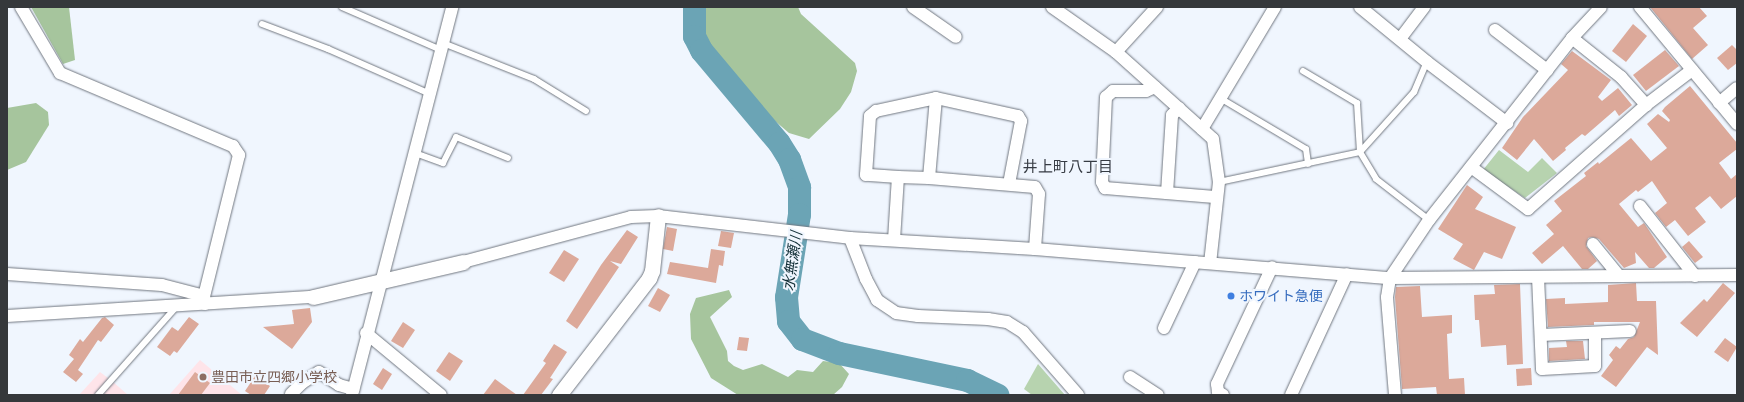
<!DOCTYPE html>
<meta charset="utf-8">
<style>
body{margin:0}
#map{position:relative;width:1744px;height:402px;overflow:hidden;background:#f0f6fe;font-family:"IBM Plex Sans","Noto Sans JP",sans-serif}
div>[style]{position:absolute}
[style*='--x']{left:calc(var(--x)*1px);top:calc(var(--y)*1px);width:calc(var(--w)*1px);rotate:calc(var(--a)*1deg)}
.education>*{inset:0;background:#fee4e9}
.green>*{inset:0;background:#b7d3af}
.forest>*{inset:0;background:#a6c59d}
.river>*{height:23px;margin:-11.5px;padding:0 11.5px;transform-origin:11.5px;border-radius:11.5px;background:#6ba4b5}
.building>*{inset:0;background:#dca99a}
.roads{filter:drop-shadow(0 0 1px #717780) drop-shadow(0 0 1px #717780)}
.service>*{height:6px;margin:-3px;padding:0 3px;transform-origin:3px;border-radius:3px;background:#fff}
.minor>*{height:12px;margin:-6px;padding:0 6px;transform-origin:6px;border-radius:6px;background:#fff}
.tertiary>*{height:15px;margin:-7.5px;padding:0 7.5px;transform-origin:7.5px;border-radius:7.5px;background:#fff}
.dots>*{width:11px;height:11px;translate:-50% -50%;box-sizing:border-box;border:2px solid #f0f6fe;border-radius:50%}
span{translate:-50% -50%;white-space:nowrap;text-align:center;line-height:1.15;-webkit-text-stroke:4px #f0f6fe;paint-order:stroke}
.shop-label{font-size:14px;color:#366cbe}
.left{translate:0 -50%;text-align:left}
.education-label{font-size:14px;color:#785e54}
.neighbourhood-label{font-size:15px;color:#363b43}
.water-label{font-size:15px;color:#122f37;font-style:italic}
.frame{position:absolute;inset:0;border:8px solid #35383b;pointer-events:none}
</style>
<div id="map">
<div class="education">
<div style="clip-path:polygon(200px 360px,242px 395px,169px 395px)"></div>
<div style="clip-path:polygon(100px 372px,112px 381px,128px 395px,79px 395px)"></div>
</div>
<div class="green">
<div style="clip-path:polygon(1499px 150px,1528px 172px,1542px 158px,1557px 173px,1525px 198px,1483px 170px)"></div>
<div style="clip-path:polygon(1038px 364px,1065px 395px,1032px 395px,1024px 389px)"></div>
</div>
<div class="forest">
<div style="clip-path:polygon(31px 7px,69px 7px,75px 60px,63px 64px)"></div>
<div style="clip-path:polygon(700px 7px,798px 7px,801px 14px,855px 63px,857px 71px,851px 92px,840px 109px,809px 139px,789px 133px,754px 103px,701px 42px)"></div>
<div style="clip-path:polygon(36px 103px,48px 112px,49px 125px,26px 162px,7px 170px,7px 108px)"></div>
<div style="clip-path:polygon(729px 290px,732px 297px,710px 317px,727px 351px,728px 361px,734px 366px,743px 370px,762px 364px,788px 377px,797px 370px,813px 372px,823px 361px,839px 363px,849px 374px,842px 387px,833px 395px,738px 395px,711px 378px,691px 339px,690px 314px,696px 298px)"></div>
</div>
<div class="river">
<div style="--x:694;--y:7;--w:29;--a:90"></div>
<div style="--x:694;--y:36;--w:16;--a:63"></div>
<div style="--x:701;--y:50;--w:121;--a:50"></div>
<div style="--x:779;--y:143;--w:19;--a:58"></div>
<div style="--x:789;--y:159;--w:30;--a:70"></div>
<div style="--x:799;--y:187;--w:27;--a:90"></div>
<div style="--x:799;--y:214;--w:84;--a:98.9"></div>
<div style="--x:786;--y:297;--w:24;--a:85"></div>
<div style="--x:788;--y:321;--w:23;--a:52"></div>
<div style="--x:802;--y:339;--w:40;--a:21"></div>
<div style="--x:839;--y:353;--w:131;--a:11.9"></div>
<div style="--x:967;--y:380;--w:34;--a:26"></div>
</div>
<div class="building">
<div style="clip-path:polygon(1650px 7px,1699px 7px,1707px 16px,1693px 28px,1708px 45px,1692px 59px)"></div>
<div style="clip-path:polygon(1633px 24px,1647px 36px,1626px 62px,1612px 51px)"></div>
<div style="clip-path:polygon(1732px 45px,1737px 50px,1737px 63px,1728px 70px,1717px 58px)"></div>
<div style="clip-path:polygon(1665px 50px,1679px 66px,1646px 91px,1633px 75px)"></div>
<div style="clip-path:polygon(1572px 51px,1611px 80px,1598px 97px,1602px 101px,1618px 88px,1632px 105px,1619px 116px,1615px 110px,1585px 136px,1582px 134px,1565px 148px,1566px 150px,1553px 161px,1534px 139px,1517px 160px,1502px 148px,1523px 117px,1568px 70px,1561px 64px)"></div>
<div style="clip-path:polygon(1690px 86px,1737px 143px,1737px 149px,1719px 163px,1731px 179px,1737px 174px,1737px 196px,1721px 209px,1710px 196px,1695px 208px,1706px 222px,1688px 236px,1675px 220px,1666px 227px,1655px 213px,1667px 203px,1652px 181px,1638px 192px,1636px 190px,1619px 204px,1638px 227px,1644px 223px,1667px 257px,1654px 268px,1649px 268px,1635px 252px,1636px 263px,1624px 268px,1599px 239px,1592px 237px,1588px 238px,1586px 246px,1597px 261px,1588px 269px,1582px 269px,1563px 246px,1542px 264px,1532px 253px,1554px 234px,1546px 225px,1562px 211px,1554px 201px,1586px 176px,1584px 173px,1598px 162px,1599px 164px,1631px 138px,1651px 161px,1667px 148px,1647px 124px,1658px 114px,1669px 122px,1670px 120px,1662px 111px,1665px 107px)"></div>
<div style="clip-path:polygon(1467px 185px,1483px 197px,1475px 209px,1516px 227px,1502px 259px,1484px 252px,1474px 270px,1453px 259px,1463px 244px,1438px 229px)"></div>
<div style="clip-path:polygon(667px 227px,677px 229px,673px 251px,663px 249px)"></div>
<div style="clip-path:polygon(627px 230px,638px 237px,621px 264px,610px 261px,619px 267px,577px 329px,566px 321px,601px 265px)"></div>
<div style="clip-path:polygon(721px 231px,734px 233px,731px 248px,718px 246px)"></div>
<div style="clip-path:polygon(1689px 241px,1703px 257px,1695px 263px,1682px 247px)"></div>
<div style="clip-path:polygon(711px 249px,725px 251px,723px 266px,719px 265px,716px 283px,667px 274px,670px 262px,708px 268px)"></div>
<div style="clip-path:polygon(564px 250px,579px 259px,564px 282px,549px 273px)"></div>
<div style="clip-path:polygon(1636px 283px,1637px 301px,1656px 301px,1658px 355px,1647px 347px,1616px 387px,1601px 376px,1613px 360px,1609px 355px,1616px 346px,1620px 349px,1628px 339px,1634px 337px,1640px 322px,1594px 322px,1594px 325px,1548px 327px,1546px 299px,1565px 298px,1565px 304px,1608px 302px,1608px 285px)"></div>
<div style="clip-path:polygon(1723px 283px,1735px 293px,1697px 337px,1680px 323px,1704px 299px,1707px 302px)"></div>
<div style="clip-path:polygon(1520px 284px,1523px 364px,1507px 365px,1506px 345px,1481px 347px,1479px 320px,1475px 320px,1474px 295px,1495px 294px,1494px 285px)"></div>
<div style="clip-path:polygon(1420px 286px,1422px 317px,1452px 315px,1452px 333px,1447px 334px,1449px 379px,1464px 378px,1465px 395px,1437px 395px,1436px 387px,1402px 389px,1395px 297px,1396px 287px)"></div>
<div style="clip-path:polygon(658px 288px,670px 295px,660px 312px,648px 306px)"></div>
<div style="clip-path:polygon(310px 308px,312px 322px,292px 349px,263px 327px,294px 324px,292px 310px)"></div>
<div style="clip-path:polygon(105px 317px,114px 325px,101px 342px,98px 340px,78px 370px,83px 374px,76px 382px,63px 372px,74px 359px,69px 355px,80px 339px,83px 342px,102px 318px)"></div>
<div style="clip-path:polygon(189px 317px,199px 324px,177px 353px,174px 351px,170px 356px,157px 347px,172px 327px,178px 331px)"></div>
<div style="clip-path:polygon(403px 322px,415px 330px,403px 348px,391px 341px)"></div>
<div style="clip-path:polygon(739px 337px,749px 338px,747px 351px,737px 350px)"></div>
<div style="clip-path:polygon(1725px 338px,1737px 347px,1728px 362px,1714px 352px)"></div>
<div style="clip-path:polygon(1566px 341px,1583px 341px,1585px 359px,1549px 361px,1549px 348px,1567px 347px)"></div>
<div style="clip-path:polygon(554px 344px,567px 352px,550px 378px,553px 379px,541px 395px,523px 395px,546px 363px,543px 361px)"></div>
<div style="clip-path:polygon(449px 352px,463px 361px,450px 381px,436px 371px)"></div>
<div style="clip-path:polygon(383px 368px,392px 374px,382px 390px,373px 384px)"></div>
<div style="clip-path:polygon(1531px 368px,1532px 385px,1517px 386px,1516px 369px)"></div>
<div style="clip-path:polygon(195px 372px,210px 383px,201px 395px,178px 395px)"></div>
<div style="clip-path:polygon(255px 376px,270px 386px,264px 395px,251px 395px,245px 391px)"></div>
<div style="clip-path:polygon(495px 379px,517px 395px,483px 395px)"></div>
</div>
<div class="roads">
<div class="service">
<div style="--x:342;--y:7;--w:108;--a:23.5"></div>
<div style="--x:262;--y:24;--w:71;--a:20.7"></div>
<div style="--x:328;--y:49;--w:111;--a:23.8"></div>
<div style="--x:443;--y:43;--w:98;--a:21.6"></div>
<div style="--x:534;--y:79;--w:61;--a:31.6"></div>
<div style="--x:1303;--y:71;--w:63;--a:30.7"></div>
<div style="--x:1357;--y:103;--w:49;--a:86.5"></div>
<div style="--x:1360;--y:152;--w:31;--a:59"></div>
<div style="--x:1376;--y:179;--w:67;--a:37.7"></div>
<div style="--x:1220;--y:98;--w:100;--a:30.7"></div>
<div style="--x:1306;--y:149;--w:15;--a:82"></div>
<div style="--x:415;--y:153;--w:30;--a:20"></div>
<div style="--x:443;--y:163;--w:29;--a:-63"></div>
<div style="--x:456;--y:137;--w:56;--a:22"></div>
<div style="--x:1219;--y:182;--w:144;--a:-12"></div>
<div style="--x:1360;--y:152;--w:81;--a:-48"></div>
<div style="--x:1414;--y:92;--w:33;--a:-67"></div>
<div style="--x:98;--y:395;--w:118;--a:-48.4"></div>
</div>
<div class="minor">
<div style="--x:21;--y:7;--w:77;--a:59.4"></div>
<div style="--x:60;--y:73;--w:188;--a:22.9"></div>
<div style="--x:233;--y:146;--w:11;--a:56"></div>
<div style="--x:239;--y:155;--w:145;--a:103.9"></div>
<div style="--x:204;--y:296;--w:8;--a:83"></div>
<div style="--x:913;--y:7;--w:52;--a:34.9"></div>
<div style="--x:1052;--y:7;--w:78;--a:35.1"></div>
<div style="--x:1116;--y:52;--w:130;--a:41.9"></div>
<div style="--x:1213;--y:139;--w:43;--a:82.1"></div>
<div style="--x:1219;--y:182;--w:81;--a:96.3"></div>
<div style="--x:1360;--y:7;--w:87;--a:39.4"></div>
<div style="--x:1427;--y:62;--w:101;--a:37.3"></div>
<div style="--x:1640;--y:7;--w:152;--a:50.3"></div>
<div style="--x:1495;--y:30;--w:66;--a:37.6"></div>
<div style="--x:1572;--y:38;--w:63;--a:38.5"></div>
<div style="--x:1621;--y:77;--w:38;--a:48"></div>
<div style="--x:1400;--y:39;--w:40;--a:-53"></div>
<div style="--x:1116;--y:52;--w:61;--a:-47.7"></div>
<div style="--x:1155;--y:87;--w:10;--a:156"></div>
<div style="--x:1146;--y:91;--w:33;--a:180"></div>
<div style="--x:1113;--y:91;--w:9;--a:139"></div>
<div style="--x:1106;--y:97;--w:85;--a:92.7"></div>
<div style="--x:1102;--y:182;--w:7;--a:63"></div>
<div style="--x:1105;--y:188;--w:110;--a:4.7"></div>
<div style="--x:1719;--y:103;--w:23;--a:-40"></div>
<div style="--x:1202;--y:129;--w:142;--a:-59.1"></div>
<div style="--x:1471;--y:167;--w:71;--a:36.4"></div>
<div style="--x:1528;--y:209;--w:157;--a:-41.4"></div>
<div style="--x:1646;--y:105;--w:58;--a:-37.3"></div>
<div style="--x:898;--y:177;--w:32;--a:-176"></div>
<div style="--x:866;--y:175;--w:59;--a:-86.1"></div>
<div style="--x:870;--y:116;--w:8;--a:-40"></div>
<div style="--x:876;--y:111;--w:61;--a:-12.2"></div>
<div style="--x:936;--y:98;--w:84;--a:12.4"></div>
<div style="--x:1018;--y:116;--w:6;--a:59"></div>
<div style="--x:1021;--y:121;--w:64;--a:100.8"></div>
<div style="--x:929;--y:178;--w:80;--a:-85"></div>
<div style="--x:1167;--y:193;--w:78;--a:-86.3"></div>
<div style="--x:1172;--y:115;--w:10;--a:-45"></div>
<div style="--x:1640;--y:206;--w:89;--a:51.8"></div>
<div style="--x:850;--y:238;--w:44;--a:68.7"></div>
<div style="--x:866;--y:279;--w:24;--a:62"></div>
<div style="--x:877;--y:300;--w:23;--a:34"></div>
<div style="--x:896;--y:313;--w:22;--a:8"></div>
<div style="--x:918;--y:316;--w:70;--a:2.5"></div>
<div style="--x:988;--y:319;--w:19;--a:9"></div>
<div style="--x:1007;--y:322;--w:19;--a:32"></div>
<div style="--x:1023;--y:332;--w:84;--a:48.9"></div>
<div style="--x:894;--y:240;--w:63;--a:-86.4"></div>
<div style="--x:898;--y:177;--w:31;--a:2"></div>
<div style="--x:929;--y:178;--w:106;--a:4.9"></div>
<div style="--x:1035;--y:187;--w:8;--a:60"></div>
<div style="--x:1039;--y:194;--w:55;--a:94.2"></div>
<div style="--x:1593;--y:244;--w:41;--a:50.9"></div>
<div style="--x:463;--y:262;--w:174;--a:-15"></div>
<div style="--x:631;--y:217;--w:27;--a:-2"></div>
<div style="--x:658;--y:216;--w:193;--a:6.5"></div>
<div style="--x:850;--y:238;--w:185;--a:3.4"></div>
<div style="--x:1035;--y:249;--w:356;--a:4.7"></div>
<div style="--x:1390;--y:278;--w:347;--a:-0.5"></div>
<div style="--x:7;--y:274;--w:155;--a:4.1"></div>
<div style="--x:162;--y:285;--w:43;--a:14.7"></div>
<div style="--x:1538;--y:277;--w:92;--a:87.5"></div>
<div style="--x:1542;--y:369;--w:53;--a:-3.2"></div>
<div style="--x:1595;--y:366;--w:33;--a:-90"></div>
<div style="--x:7;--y:316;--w:307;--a:-3.6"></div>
<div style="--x:1164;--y:328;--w:73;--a:-64.8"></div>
<div style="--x:366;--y:333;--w:97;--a:39.6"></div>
<div style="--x:1541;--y:335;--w:89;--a:-2.6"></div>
<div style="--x:1130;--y:377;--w:33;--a:33"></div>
<div style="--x:291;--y:394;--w:16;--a:-45"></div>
<div style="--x:302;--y:383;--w:20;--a:-33"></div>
<div style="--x:319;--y:372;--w:24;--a:33"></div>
<div style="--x:339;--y:385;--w:15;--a:16"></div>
<div style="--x:352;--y:395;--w:401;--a:-75.5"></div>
<div style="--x:1223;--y:395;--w:6;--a:-149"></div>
<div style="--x:1218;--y:392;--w:8;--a:-97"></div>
<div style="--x:1217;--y:384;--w:129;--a:-64.8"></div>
<div style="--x:1291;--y:395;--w:133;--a:-65.2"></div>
<div style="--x:1395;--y:395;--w:98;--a:-94.7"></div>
<div style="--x:1387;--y:297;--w:19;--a:-81"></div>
<div style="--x:1390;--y:278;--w:70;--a:-56.1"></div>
<div style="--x:1429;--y:220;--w:231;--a:-51.8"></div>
<div style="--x:1572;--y:38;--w:42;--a:-46.9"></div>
</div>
<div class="tertiary">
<div style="--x:313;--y:297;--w:154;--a:-13.1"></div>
<div style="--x:559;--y:395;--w:148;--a:-52.4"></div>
<div style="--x:649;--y:278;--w:8;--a:-67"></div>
<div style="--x:652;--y:271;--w:55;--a:-83.8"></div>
</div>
</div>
<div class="dots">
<div style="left:1231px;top:296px;background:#3f7fe0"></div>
<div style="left:203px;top:377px;background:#8d6e63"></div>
</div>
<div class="shop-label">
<span class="left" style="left:1239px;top:296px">ホワイト急便</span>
</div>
<div class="education-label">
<span class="left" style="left:211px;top:377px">豊田市立四郷小学校</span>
</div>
<div class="neighbourhood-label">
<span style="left:1068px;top:167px">井上町八丁目</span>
</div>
<div class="water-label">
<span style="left:792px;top:261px;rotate:-82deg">水無瀬川</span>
</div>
<div class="frame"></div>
</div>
